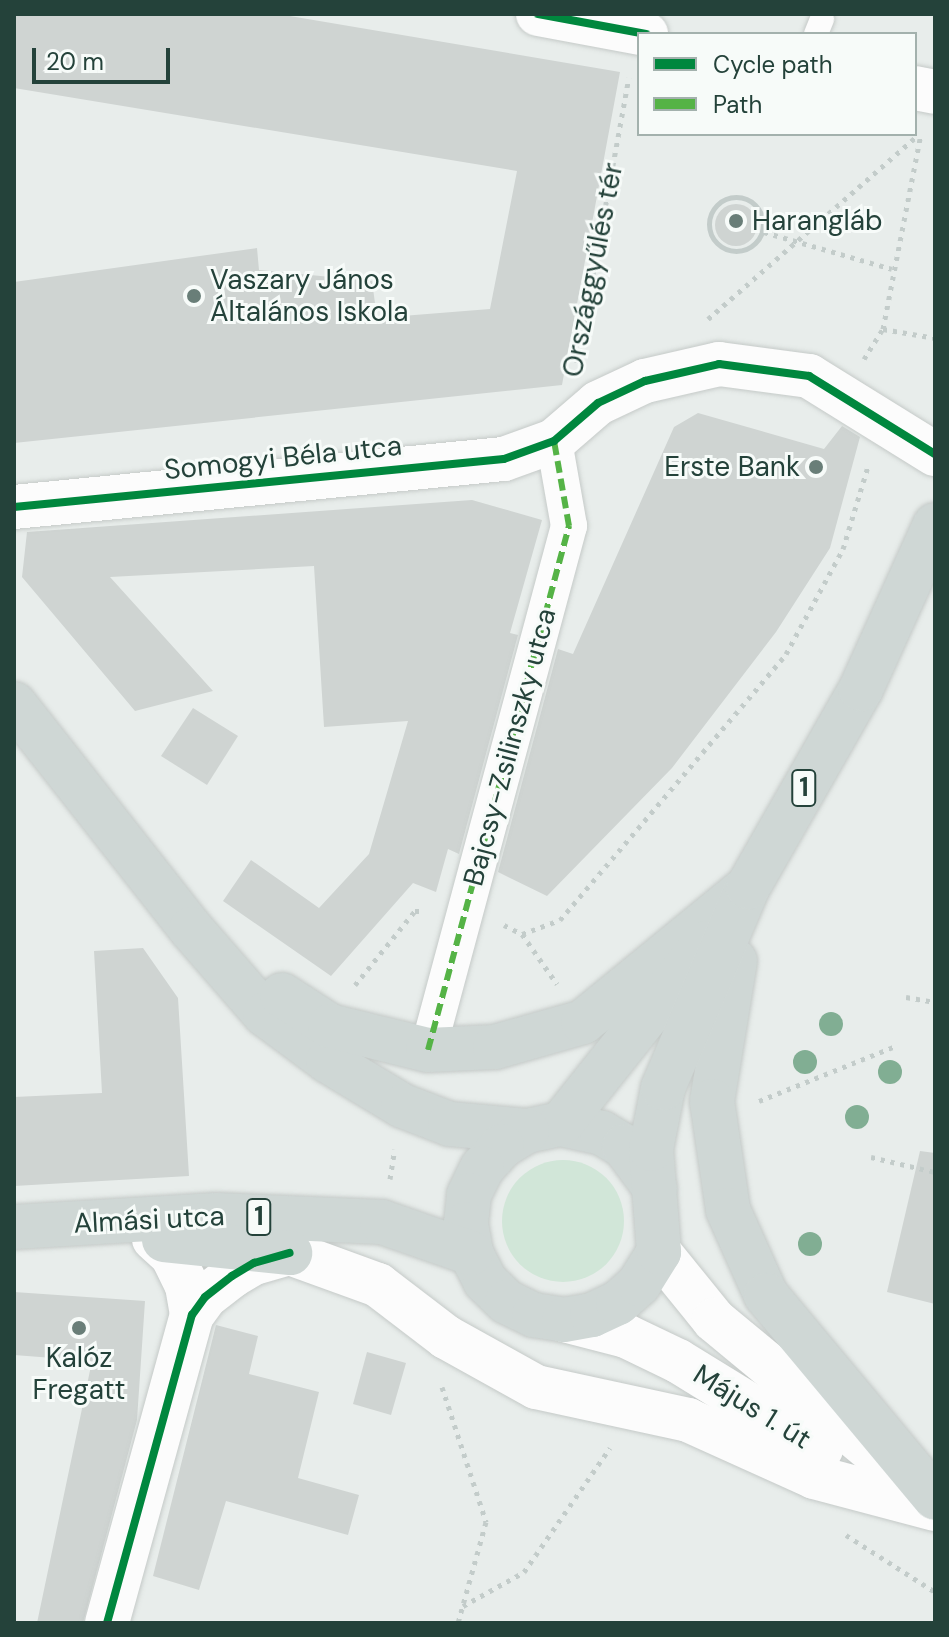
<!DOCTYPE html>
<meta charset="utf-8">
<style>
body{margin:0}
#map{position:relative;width:949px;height:1637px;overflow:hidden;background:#e8edeb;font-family:"DM Sans",sans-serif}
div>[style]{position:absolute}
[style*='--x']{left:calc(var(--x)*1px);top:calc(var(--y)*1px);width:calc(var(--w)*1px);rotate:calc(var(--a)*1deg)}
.green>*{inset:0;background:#d1e6d8}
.round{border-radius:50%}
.building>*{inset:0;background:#cfd4d2}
.path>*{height:5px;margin-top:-2.5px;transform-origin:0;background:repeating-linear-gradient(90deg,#c3ccca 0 4px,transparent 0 10px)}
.path>.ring{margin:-2.5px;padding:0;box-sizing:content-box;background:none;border:5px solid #c3ccca;border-radius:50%}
.roads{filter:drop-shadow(0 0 2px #c5cac8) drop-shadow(0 0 2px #c5cac8)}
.service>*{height:24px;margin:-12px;padding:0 12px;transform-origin:12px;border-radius:12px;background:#fcfcfc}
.pedestrian>*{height:36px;margin:-18px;padding:0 18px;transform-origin:18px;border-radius:18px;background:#fcfcfc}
.minor>*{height:44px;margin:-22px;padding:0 22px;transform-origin:22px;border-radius:22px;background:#fcfcfc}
.secondary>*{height:44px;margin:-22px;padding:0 22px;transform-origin:22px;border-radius:22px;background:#fcfcfc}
.primary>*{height:44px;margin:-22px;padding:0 22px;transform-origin:22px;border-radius:22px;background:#cfd7d5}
.quiet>*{height:6px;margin-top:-3px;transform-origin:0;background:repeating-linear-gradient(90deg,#55b346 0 12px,transparent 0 18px)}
.cycleway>*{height:8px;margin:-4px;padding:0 4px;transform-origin:4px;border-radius:4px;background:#00873e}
.trees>*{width:24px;height:24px;margin:-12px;border-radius:50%;background:#81ae93}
.dots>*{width:22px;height:22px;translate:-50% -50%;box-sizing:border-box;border:4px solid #f7fbf9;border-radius:50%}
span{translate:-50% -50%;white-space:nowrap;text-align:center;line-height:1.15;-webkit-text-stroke:6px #f7fbf9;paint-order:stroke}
.shield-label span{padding:2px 6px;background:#f7fbf9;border:2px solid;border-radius:6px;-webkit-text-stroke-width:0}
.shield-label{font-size:26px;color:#24423a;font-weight:700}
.poi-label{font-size:28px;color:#24423a}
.left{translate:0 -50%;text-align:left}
.right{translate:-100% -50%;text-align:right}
.street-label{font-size:28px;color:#24423a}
.frame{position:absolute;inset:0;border:16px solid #24423a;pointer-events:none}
.legend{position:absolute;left:637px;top:32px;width:280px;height:104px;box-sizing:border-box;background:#f7fbf9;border:2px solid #a3b1ad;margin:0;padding:10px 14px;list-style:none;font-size:24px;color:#24423a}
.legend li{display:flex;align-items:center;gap:16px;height:40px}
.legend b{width:40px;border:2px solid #a3b1ad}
.scale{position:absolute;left:32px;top:48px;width:138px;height:36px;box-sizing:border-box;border:4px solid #24423a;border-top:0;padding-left:10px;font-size:24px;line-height:28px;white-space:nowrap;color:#24423a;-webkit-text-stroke:6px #f7fbf9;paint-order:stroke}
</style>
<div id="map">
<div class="green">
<div class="round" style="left:502px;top:1160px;width:122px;height:122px"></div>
</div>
<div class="building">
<div style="clip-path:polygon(14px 14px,278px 14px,620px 72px,562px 385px,14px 443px,14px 282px,257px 248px,259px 270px,372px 281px,377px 318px,490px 309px,517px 171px,14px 88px)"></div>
<div class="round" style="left:715px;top:204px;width:42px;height:42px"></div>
<div style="clip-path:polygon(698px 413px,824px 449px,842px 426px,860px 437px,830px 548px,776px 632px,672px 768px,547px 896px,498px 872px,558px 649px,573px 654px,674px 427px)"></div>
<div style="clip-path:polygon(472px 500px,542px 520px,510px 633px,518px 635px,459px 854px,448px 849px,436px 892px,413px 883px,331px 976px,223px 901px,251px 860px,319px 908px,369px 854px,408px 721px,324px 727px,314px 566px,110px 577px,213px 691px,135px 711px,22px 577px,27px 532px)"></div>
<div style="clip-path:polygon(193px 708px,238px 736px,207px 785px,161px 756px)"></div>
<div style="clip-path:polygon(143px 948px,178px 998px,189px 1176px,14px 1186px,14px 1097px,102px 1093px,94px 951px)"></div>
<div style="clip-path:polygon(920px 1151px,935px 1153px,935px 1304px,887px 1292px)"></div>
<div style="clip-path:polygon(14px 1292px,145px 1301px,137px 1420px,83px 1623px,37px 1623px,92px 1361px,14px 1355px)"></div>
<div style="clip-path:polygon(216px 1325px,258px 1336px,249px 1374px,319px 1392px,298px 1478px,359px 1495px,348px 1535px,226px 1501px,199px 1590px,153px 1576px)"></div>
<div style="clip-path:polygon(367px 1352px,406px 1363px,391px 1415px,353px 1404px)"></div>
</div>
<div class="path">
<div class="ring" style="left:709px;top:197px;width:49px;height:49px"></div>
<div style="--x:764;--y:232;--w:133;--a:16.1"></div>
<div style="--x:708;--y:319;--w:278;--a:-41.2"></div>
<div style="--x:883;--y:329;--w:53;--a:9.8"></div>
<div style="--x:864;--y:359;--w:36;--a:-58"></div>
<div style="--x:883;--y:329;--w:199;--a:-79"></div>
<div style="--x:577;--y:363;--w:290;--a:-79.7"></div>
<div style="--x:504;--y:925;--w:20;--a:27"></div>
<div style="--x:522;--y:934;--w:61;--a:55"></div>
<div style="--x:522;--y:934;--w:40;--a:-20.2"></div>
<div style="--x:560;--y:920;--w:349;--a:-49.6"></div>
<div style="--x:786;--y:654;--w:119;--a:-61.5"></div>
<div style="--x:843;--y:549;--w:87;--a:-73.2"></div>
<div style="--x:355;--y:985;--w:95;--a:-51"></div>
<div style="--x:415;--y:911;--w:7;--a:0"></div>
<div style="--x:906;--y:997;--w:29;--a:10"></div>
<div style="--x:759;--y:1101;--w:148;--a:-21.9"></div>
<div style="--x:871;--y:1157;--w:66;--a:13.2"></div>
<div style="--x:390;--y:1179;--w:30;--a:-81"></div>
<div style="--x:442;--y:1387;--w:142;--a:71.9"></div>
<div style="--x:486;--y:1522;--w:105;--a:105.5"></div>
<div style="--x:846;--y:1535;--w:106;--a:32.6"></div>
<div style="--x:463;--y:1606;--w:70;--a:-29.1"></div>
<div style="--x:524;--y:1572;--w:151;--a:-55.3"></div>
</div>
<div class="roads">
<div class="service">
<div style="--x:816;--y:34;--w:16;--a:-68"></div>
</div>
<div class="pedestrian">
<div style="--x:428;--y:1050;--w:543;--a:-74.94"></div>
<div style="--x:569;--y:526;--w:86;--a:-100"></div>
</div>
<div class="minor">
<div style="--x:538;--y:14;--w:110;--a:10.5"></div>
<div style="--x:915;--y:88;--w:20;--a:11"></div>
<div style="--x:14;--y:507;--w:492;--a:-5.6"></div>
<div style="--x:504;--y:459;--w:53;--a:-19.8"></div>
<div style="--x:554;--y:441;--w:58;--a:-40.8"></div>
<div style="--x:598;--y:403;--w:52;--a:-25.1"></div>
<div style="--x:645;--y:381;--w:76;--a:-12.9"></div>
<div style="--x:719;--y:364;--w:91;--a:7.6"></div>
<div style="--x:809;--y:376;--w:148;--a:31.8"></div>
<div style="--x:154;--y:1239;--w:24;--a:42"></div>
<div style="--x:172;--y:1255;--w:34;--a:64"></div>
<div style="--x:187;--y:1286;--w:29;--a:80"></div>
<div style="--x:107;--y:1623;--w:320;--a:-74.6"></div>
<div style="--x:192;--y:1315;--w:22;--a:-54"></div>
<div style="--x:205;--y:1297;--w:34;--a:-38"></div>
<div style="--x:232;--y:1276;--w:26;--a:-31"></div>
<div style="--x:254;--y:1263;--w:37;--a:-16"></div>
</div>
<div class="secondary">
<div style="--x:659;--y:1252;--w:87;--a:51"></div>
<div style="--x:714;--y:1320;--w:240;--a:39.6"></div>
<div style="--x:290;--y:1253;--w:94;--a:20"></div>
<div style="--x:378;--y:1285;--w:86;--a:37.4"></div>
<div style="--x:446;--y:1337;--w:103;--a:29.1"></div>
<div style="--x:536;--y:1387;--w:156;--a:12.2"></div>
<div style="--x:688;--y:1420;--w:138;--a:24.3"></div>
<div style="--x:814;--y:1477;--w:125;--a:14.8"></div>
<div style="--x:564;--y:1320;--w:64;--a:14.5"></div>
<div style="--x:626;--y:1336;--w:58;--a:25.7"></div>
<div style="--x:678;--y:1361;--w:168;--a:31.6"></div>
</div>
<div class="primary">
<div style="--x:14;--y:704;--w:286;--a:51.8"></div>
<div style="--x:191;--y:929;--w:113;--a:49"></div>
<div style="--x:265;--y:1014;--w:79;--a:36.7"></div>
<div style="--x:328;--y:1061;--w:87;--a:31"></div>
<div style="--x:403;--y:1106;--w:50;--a:21"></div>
<div style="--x:450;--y:1124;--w:77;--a:5.2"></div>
<div style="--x:527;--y:1131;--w:35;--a:-12"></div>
<div style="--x:561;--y:1124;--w:42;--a:12.4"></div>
<div style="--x:602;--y:1133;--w:26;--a:31"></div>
<div style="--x:624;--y:1146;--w:52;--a:53.6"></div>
<div style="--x:735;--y:961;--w:142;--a:99.3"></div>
<div style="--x:712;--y:1101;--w:110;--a:81.6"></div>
<div style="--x:728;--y:1210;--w:93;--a:65.9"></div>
<div style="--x:766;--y:1295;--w:264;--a:50.2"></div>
<div style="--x:282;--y:995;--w:57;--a:32.9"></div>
<div style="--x:330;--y:1026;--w:101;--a:13.8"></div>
<div style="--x:428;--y:1050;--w:67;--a:-2.6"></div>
<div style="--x:495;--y:1047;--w:91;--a:-15.9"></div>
<div style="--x:583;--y:1022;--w:207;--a:-39.3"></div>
<div style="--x:561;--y:1124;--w:231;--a:-51.5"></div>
<div style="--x:527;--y:1131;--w:29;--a:149"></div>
<div style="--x:502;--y:1146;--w:30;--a:132"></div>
<div style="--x:482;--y:1168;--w:30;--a:116"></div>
<div style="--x:469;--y:1195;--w:29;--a:96"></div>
<div style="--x:466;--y:1224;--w:29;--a:80"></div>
<div style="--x:471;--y:1253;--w:31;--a:63"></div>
<div style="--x:485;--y:1281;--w:30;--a:44"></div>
<div style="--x:507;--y:1302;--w:30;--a:26"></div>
<div style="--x:534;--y:1315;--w:30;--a:9"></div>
<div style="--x:564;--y:1320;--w:28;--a:-10"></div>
<div style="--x:592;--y:1315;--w:29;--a:-25"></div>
<div style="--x:618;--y:1303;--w:28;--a:-42"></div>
<div style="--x:639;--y:1284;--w:38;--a:-58"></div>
<div style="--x:659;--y:1252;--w:103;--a:-94.4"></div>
<div style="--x:651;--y:1149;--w:62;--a:-78.9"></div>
<div style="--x:663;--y:1088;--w:218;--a:-67.1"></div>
<div style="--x:748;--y:887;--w:228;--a:-60.3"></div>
<div style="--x:861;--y:689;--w:180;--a:-65.7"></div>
<div style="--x:14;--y:1227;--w:202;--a:-3.4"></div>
<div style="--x:216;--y:1215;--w:166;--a:2.4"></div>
<div style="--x:382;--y:1222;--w:94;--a:19.2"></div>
<div style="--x:164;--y:1240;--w:127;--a:5.9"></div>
</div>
</div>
<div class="quiet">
<div style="--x:428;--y:1050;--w:543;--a:-74.94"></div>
<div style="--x:569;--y:526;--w:86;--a:-100"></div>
</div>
<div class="cycleway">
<div style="--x:538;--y:14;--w:110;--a:10.5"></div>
<div style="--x:14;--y:507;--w:492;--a:-5.6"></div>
<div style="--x:504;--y:459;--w:53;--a:-19.8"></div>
<div style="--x:554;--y:441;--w:58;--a:-40.8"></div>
<div style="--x:598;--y:403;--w:52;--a:-25.1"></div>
<div style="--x:645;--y:381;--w:76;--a:-12.9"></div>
<div style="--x:719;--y:364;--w:91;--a:7.6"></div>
<div style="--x:809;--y:376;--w:148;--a:31.8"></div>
<div style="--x:107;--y:1623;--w:320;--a:-74.6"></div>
<div style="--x:192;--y:1315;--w:22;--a:-54"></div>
<div style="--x:205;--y:1297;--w:34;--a:-38"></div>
<div style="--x:232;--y:1276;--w:26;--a:-31"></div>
<div style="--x:254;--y:1263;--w:37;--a:-16"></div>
</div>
<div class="trees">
<div style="left:831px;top:1024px"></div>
<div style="left:805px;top:1062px"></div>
<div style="left:890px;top:1072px"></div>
<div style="left:857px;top:1117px"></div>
<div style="left:810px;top:1244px"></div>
</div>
<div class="dots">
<div style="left:736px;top:221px;background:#697e78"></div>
<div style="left:194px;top:296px;background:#697e78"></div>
<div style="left:816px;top:467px;background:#697e78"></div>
<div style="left:79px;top:1328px;background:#697e78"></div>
</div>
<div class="shield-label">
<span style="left:804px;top:788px">1</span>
<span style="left:259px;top:1217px">1</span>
</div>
<div class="poi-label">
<span class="left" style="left:752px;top:221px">Harangláb</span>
<span class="left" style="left:210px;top:296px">Vaszary János<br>Általános Iskola</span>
<span class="right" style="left:800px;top:467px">Erste Bank</span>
<span style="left:79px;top:1374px">Kalóz<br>Fregatt</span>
</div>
<div class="street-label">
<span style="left:593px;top:270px;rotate:-79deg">Országgyűlés tér</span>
<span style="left:283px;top:458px;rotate:-6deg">Somogyi Béla utca</span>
<span style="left:510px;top:747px;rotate:-75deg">Bajcsy-Zsilinszky utca</span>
<span style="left:149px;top:1220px;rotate:-3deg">Almási utca</span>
<span style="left:752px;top:1407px;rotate:32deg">Május 1. út</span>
</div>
<div class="frame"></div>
<ul class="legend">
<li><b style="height:10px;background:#00873e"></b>Cycle path</li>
<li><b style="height:10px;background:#55b346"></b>Path</li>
</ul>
<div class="scale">20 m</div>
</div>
